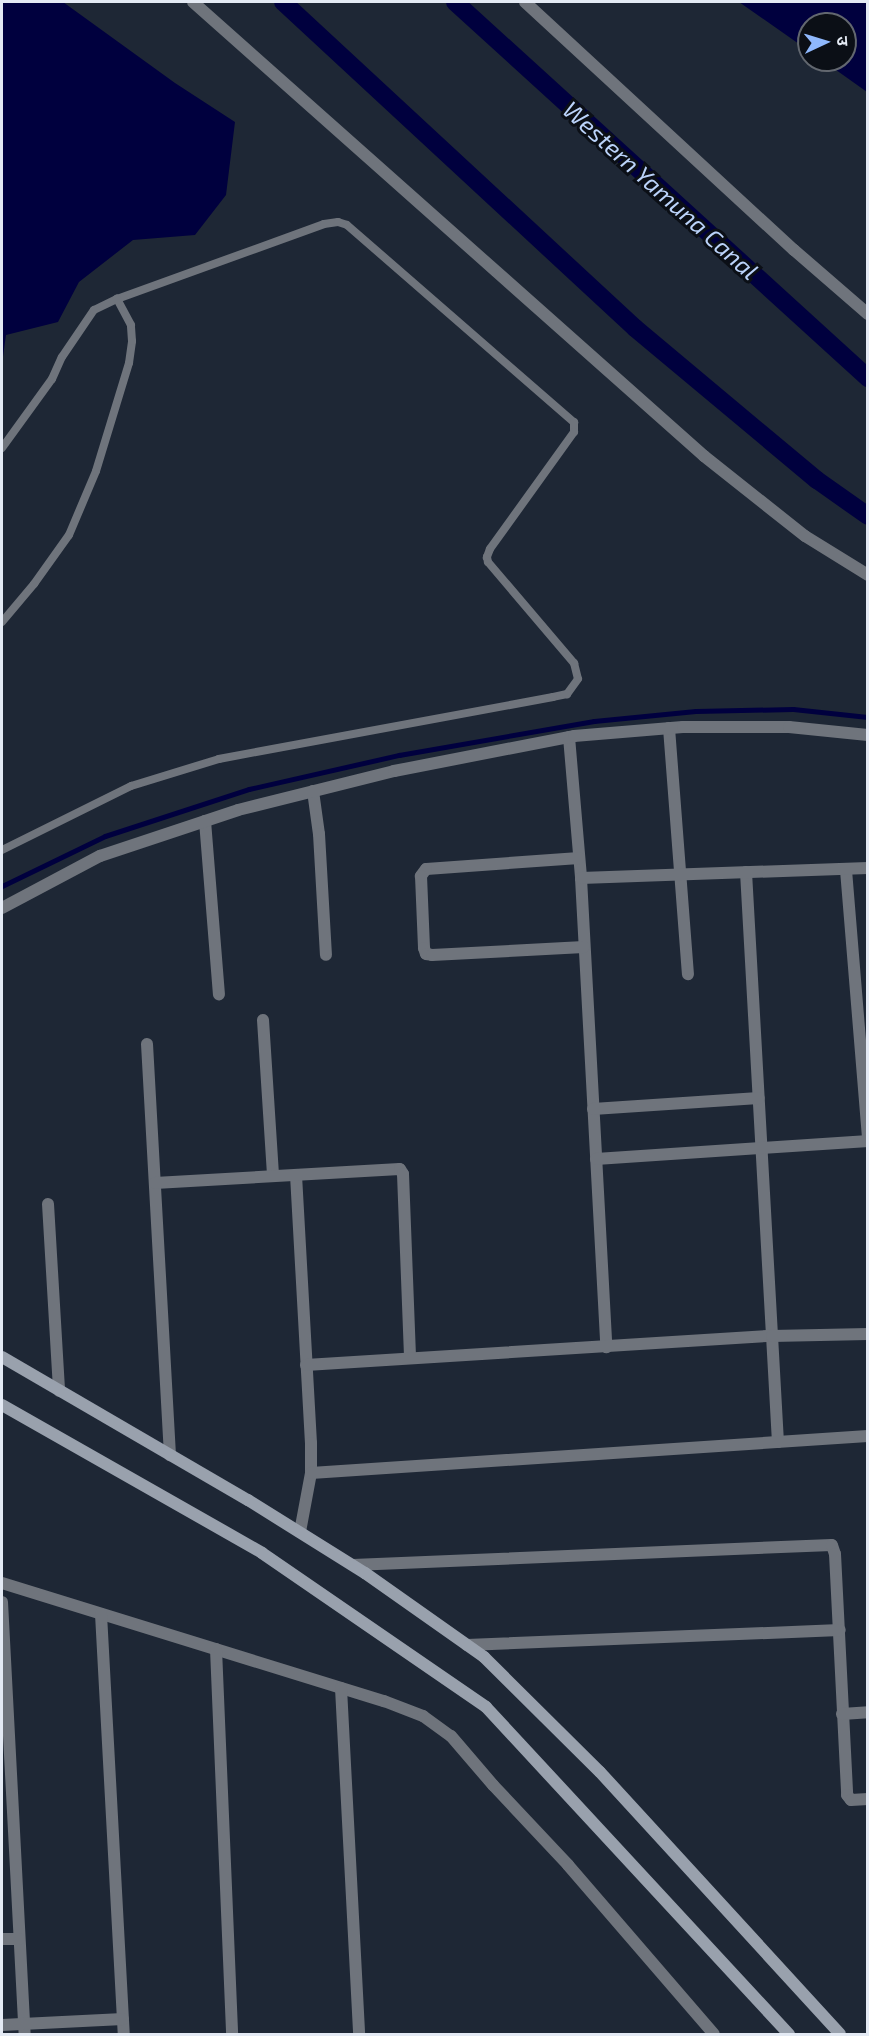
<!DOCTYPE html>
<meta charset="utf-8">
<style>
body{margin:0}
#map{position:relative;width:869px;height:2036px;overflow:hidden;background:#1e2735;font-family:"Exo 2","Noto Sans Devanagari",sans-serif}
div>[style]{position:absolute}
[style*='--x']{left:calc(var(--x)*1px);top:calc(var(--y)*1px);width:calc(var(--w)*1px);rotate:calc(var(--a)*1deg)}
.water>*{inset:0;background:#00003e}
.stream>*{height:5px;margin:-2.5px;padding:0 2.5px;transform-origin:2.5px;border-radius:2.5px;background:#00003e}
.canal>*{height:18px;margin:-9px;padding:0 9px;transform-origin:9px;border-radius:9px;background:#00003e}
.lane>*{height:8px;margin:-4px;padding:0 4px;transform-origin:4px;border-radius:4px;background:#6f747c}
.street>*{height:12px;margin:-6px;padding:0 6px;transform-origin:6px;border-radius:6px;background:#6f747c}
.secondary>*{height:12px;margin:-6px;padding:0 6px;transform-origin:6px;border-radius:6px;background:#99a1ad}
span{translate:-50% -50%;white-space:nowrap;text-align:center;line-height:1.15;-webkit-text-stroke:6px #0b0f16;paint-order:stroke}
.water-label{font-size:24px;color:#bbd3fa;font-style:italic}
.frame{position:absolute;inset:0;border:3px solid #e4eaf4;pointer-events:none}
.north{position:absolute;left:797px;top:12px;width:60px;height:60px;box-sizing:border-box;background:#0b0f16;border:2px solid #62676f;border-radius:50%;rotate:86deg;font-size:16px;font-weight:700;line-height:24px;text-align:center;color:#e4eaf4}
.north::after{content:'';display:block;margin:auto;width:21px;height:27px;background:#8fb8fd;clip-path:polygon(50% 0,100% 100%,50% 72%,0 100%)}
</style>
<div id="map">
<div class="water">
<div style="clip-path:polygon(2px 2px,63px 2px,175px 83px,235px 122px,226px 195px,195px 235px,133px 240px,79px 282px,58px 322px,6px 335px,2px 364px)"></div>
<div style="clip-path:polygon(739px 2px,867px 2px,867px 92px,822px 60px,845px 60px,845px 24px,809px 24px,809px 51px)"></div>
</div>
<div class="stream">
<div style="--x:2;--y:886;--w:114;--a:-25.9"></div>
<div style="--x:105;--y:836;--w:151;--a:-18.1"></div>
<div style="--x:249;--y:789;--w:154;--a:-12.8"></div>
<div style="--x:399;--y:755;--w:198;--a:-9.9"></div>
<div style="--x:594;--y:721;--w:102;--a:-5.6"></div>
<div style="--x:696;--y:711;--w:97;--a:-1.2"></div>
<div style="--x:793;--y:709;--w:75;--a:6.1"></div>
</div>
<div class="canal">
<div style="--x:283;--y:2;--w:480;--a:42.8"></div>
<div style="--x:635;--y:328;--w:237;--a:39.9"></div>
<div style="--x:817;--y:480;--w:62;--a:35.2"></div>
<div style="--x:455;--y:2;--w:559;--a:42.32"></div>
</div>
<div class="lane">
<div style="--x:2;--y:448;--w:85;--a:-54.1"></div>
<div style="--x:52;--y:379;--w:24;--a:-66"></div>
<div style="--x:62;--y:357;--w:57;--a:-55.8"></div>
<div style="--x:94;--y:310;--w:25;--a:-26"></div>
<div style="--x:117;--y:299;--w:220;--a:-19.9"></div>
<div style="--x:324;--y:224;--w:14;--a:-8"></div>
<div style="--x:338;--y:222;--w:9;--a:18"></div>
<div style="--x:347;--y:225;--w:301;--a:41"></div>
<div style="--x:574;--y:422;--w:10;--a:90"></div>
<div style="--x:574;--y:432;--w:144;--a:125.7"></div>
<div style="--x:490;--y:549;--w:9;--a:111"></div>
<div style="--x:487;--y:557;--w:5;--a:79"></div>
<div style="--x:488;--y:562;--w:133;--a:49.6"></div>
<div style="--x:574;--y:663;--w:16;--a:76"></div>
<div style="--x:578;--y:679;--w:19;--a:126"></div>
<div style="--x:567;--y:694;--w:14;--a:168"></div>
<div style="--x:553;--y:697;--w:340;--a:169.5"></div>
<div style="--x:219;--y:759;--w:92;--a:162.9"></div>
<div style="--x:131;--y:786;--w:144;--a:153.6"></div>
<div style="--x:2;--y:622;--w:50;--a:-49.9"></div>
<div style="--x:34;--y:584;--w:60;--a:-54.5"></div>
<div style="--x:69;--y:535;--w:69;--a:-67.1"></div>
<div style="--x:96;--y:471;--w:113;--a:-73"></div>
<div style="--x:129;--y:363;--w:22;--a:-82"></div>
<div style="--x:132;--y:341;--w:16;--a:-94"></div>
<div style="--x:131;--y:325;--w:30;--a:-118"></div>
</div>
<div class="street">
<div style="--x:193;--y:2;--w:684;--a:41.62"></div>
<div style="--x:704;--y:456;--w:129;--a:38.4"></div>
<div style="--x:805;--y:536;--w:74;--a:31.8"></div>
<div style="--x:525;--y:2;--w:366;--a:42.7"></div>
<div style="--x:794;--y:250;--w:98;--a:40.9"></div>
<div style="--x:669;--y:728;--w:247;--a:85.6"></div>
<div style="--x:569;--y:737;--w:142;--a:85.1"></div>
<div style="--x:581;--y:878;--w:470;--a:86.9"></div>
<div style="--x:313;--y:791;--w:43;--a:82.1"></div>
<div style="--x:319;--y:834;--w:121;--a:86.7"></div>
<div style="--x:205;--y:821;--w:174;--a:85.4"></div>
<div style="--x:579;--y:858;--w:153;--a:175.9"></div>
<div style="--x:426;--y:869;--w:9;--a:126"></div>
<div style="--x:421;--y:876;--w:72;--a:87.6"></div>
<div style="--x:424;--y:948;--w:6;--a:72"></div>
<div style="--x:426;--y:954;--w:6;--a:9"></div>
<div style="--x:432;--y:955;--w:152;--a:-3"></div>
<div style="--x:846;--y:870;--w:271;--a:85.3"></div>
<div style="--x:746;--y:872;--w:571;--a:86.79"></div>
<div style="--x:581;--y:878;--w:287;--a:-2"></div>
<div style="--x:2;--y:908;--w:111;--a:-28"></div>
<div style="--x:100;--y:856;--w:145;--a:-18.4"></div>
<div style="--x:238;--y:810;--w:161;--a:-14"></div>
<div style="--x:394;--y:771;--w:183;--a:-11"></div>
<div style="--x:574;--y:736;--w:109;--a:-4.7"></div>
<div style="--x:683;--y:727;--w:106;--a:0"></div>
<div style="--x:789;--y:727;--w:79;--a:5.8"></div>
<div style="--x:263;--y:1020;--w:156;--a:86.3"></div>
<div style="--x:147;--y:1044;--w:412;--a:86.8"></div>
<div style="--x:593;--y:1109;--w:166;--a:-3.8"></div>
<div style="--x:596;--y:1159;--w:273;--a:-3.8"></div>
<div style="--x:296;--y:1175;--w:268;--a:86.8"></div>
<div style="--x:311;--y:1443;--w:30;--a:90"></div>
<div style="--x:311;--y:1473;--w:60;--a:100.6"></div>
<div style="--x:155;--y:1183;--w:245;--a:-3.3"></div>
<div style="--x:400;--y:1169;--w:6;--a:59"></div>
<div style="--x:403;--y:1174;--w:183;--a:87.8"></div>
<div style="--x:48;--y:1204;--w:187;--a:86.6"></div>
<div style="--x:306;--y:1365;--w:467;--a:-3.6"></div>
<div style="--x:772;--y:1336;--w:96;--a:-1.2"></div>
<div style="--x:311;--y:1473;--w:558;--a:-3.8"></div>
<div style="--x:353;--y:1565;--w:479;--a:-2.4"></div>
<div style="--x:832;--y:1545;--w:9;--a:72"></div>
<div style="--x:835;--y:1554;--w:241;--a:87.1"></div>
<div style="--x:847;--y:1795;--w:6;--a:51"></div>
<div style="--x:851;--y:1800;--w:17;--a:-3"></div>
<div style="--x:2;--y:1583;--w:400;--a:17.2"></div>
<div style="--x:384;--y:1701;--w:42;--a:21"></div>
<div style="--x:423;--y:1716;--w:34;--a:36"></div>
<div style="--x:451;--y:1736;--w:65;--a:49.4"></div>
<div style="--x:493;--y:1785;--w:110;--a:46.8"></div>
<div style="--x:568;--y:1865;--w:223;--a:49.2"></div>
<div style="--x:2;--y:1602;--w:433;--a:87"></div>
<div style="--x:101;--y:1614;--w:421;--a:86.9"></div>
<div style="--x:467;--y:1645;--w:373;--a:-2.3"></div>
<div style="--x:216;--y:1649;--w:385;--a:87.6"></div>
<div style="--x:341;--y:1688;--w:346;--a:87"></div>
<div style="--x:842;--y:1714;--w:26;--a:-4"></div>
<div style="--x:2;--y:1939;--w:17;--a:0"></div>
<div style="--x:2;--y:2025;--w:121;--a:-2.8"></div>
</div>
<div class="secondary">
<div style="--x:2;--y:1357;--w:285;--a:30.2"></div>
<div style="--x:248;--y:1500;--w:138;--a:32"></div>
<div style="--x:365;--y:1573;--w:146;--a:35.2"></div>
<div style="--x:484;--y:1657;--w:163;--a:44.8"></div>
<div style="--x:600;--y:1772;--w:355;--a:47.5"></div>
<div style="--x:2;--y:1405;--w:299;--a:29.6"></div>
<div style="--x:262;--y:1553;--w:272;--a:34.5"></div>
<div style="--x:486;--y:1707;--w:446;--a:47.2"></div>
</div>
<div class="water-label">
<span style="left:661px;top:190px;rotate:42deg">Western Yamuna Canal</span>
</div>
<div class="frame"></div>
<div class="north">उ</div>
</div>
